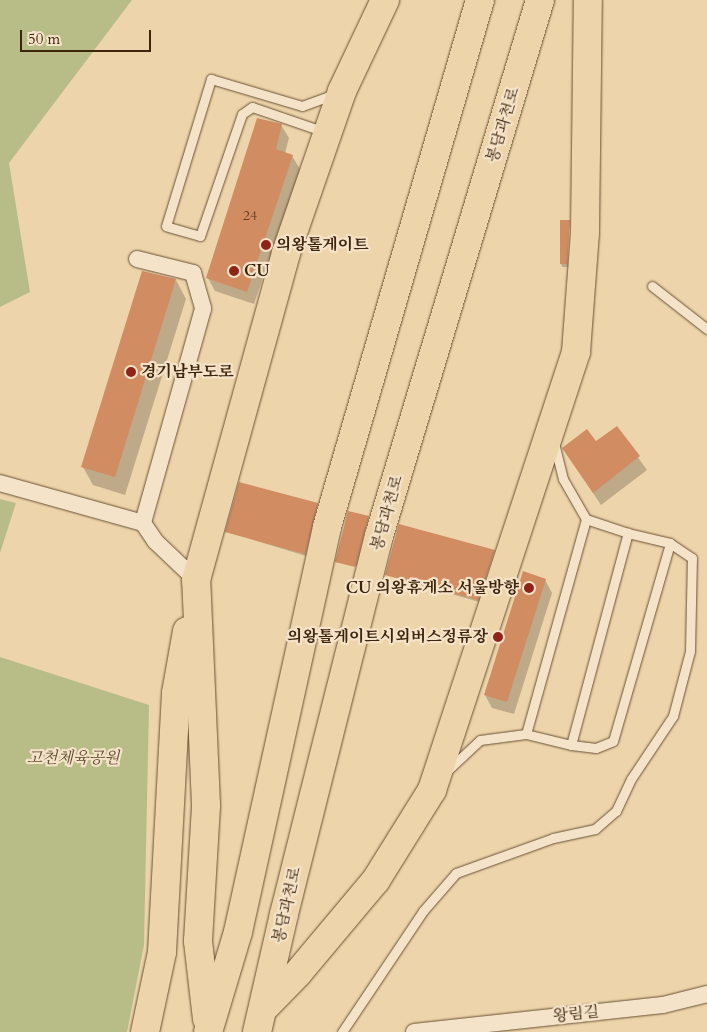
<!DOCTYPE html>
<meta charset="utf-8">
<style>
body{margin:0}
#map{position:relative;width:707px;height:1032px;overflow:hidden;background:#eed4aa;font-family:Cardo,"Noto Serif KR",serif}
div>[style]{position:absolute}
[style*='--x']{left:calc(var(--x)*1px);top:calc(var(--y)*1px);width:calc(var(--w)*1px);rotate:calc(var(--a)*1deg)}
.green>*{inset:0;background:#b8bd88}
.shadow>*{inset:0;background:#0003}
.building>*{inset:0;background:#d18c62}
.roads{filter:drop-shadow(0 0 1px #695134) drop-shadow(0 0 1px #695134)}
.service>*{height:9px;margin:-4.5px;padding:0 4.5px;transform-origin:4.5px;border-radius:4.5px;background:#f4e3c8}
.minor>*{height:16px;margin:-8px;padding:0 8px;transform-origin:8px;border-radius:8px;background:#f4e3c8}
.trunk>*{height:28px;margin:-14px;padding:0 14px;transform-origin:14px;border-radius:14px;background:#eed4aa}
.dots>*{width:14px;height:14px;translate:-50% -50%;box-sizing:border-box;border:2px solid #f4e3c8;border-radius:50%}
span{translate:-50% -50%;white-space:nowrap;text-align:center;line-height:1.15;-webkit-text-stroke:4.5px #f4e3c8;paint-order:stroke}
.number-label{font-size:14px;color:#623f22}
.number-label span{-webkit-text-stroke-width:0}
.street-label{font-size:16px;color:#3d250d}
.poi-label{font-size:16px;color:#3d250d;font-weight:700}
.left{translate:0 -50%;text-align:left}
.right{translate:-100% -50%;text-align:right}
.park-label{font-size:16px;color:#5c4b2c;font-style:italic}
.scale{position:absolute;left:20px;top:30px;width:131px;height:22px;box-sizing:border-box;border:2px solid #3d250d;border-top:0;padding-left:6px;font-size:15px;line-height:18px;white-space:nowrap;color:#3d250d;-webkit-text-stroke:4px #f4e3c8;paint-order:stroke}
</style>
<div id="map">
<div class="green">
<div style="clip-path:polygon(0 0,132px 0,9px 163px,30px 292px,0 307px)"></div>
<div style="clip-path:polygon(0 499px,16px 503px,0 553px)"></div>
<div style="clip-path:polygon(0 657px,149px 705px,144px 945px,127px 1032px,0 1032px)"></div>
</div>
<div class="shadow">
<div style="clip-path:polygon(281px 125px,289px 138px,285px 153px,292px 156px,300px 169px,254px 304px,215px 291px,208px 278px)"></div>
<div style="clip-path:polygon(569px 221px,568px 267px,562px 267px,561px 264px)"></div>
<div style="clip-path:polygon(176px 280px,186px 299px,125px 495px,93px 485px,83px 467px)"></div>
<div style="clip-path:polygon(616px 427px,647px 470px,601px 505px,563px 448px,596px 443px)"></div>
<div style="clip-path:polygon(317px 504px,306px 556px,227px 532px)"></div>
<div style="clip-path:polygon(368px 517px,357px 566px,337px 561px)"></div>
<div style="clip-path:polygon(494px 551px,479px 602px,387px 575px)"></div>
<div style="clip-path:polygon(545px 580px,552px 593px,514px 714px,492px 708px,485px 695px)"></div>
</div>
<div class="building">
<div style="clip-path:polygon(257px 118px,282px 124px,276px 149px,293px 155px,247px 292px,206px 278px)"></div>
<div style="clip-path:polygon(560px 220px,570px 220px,567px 264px,560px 264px)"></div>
<div style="clip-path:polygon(142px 271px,176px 279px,115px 477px,81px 467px)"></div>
<div style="clip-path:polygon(617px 426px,640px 456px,593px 493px,562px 448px,587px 429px,596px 441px)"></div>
<div style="clip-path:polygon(239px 482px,318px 503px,305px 554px,225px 532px)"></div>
<div style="clip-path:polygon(348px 511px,369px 516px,355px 567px,335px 562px)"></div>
<div style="clip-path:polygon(399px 524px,495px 550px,478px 600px,385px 575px)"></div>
<div style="clip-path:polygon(523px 571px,546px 579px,507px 702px,484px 695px)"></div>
</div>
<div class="roads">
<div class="service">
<div style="--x:325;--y:132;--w:77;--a:-161.1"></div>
<div style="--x:252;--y:107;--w:12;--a:145"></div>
<div style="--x:242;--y:114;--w:129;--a:109"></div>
<div style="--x:200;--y:236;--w:35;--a:-164"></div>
<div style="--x:166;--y:226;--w:154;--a:-73"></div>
<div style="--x:211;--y:79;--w:95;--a:16.5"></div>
<div style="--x:302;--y:106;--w:35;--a:-20"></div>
<div style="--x:652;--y:286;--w:70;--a:38"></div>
<div style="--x:526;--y:734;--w:223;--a:-74.4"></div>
<div style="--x:571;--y:745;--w:25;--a:7"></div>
<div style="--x:596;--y:748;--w:18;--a:-22"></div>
<div style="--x:613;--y:741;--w:206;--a:-73.9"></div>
<div style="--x:449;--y:769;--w:42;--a:-43.1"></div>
<div style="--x:480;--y:740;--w:46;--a:-7.4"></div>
<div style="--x:526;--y:734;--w:46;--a:13.7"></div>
<div style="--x:571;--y:745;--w:220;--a:-75"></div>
<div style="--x:628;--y:533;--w:44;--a:-161.6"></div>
<div style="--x:586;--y:519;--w:46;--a:-119.9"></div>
<div style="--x:563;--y:479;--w:37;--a:-104"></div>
<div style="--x:342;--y:1032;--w:146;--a:-56.2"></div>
<div style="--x:423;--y:911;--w:50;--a:-49"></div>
<div style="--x:456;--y:873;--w:103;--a:-19.8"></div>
<div style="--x:553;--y:838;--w:43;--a:-12.1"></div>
<div style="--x:595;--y:829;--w:28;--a:-41"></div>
<div style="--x:616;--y:811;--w:35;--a:-65"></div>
<div style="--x:631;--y:779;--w:76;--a:-56.3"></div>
<div style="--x:673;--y:716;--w:67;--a:-75.3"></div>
<div style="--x:690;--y:651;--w:93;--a:-88.8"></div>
<div style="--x:692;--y:558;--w:27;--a:-146"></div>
<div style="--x:670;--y:543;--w:43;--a:-166.6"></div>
</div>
<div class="minor">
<div style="--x:137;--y:259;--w:58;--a:14"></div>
<div style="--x:193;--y:273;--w:37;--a:74"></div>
<div style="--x:203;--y:309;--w:222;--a:105.7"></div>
<div style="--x:143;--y:523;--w:22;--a:56"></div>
<div style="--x:155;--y:541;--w:57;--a:43.6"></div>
<div style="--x:0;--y:483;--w:148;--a:15.6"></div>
<div style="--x:414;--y:1032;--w:250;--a:-6.2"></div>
<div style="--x:663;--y:1005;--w:45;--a:-14"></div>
</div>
<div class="trunk">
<div style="--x:263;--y:1009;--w:50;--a:-45.8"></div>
<div style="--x:298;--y:973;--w:121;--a:-50"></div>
<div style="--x:376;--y:880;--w:106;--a:-58.1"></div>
<div style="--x:432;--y:790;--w:461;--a:-71.8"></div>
<div style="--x:576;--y:352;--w:120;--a:-85.7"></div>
<div style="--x:585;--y:232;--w:232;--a:-89.3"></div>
<div style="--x:207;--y:1019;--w:79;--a:-96.6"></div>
<div style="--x:198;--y:941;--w:136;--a:-86.6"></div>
<div style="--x:206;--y:805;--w:225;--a:-92.5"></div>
<div style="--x:196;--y:580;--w:339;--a:-74.6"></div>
<div style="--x:286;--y:253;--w:171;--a:-70.9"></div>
<div style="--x:342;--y:91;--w:101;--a:-64.7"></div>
<div style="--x:145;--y:1032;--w:82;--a:-78"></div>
<div style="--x:162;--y:952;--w:259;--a:-86.9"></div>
<div style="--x:176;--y:693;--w:63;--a:-79.9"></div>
<div style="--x:208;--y:1032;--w:104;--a:-73.3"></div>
<div style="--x:238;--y:932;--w:415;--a:-77.6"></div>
<div style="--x:327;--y:527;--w:549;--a:-73.81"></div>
<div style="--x:257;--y:1032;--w:121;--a:-77.1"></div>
<div style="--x:284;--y:914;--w:390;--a:-75.9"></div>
<div style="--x:379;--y:536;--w:560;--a:-73.28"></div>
</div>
</div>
<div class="dots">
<div style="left:266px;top:245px;background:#8f2418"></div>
<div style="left:234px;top:271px;background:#8f2418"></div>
<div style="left:131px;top:372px;background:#8f2418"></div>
<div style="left:529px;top:588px;background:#8f2418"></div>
<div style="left:498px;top:637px;background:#8f2418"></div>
</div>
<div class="number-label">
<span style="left:250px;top:216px">24</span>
</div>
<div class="street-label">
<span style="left:503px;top:125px;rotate:-73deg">봉담과천로</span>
<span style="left:387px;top:513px;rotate:-74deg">봉담과천로</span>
<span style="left:287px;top:905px;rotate:-77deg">봉담과천로</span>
<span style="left:576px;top:1014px;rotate:-6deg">왕림길</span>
</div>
<div class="poi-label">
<span class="left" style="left:276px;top:245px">의왕톨게이트</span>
<span class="left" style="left:244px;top:271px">CU</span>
<span class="left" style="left:141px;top:372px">경기남부도로</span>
<span class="right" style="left:519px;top:588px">CU 의왕휴게소 서울방향</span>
<span class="right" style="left:488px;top:637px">의왕톨게이트시외버스정류장</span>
</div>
<div class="park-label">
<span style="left:73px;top:758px">고천체육공원</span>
</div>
<div class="scale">50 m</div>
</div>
